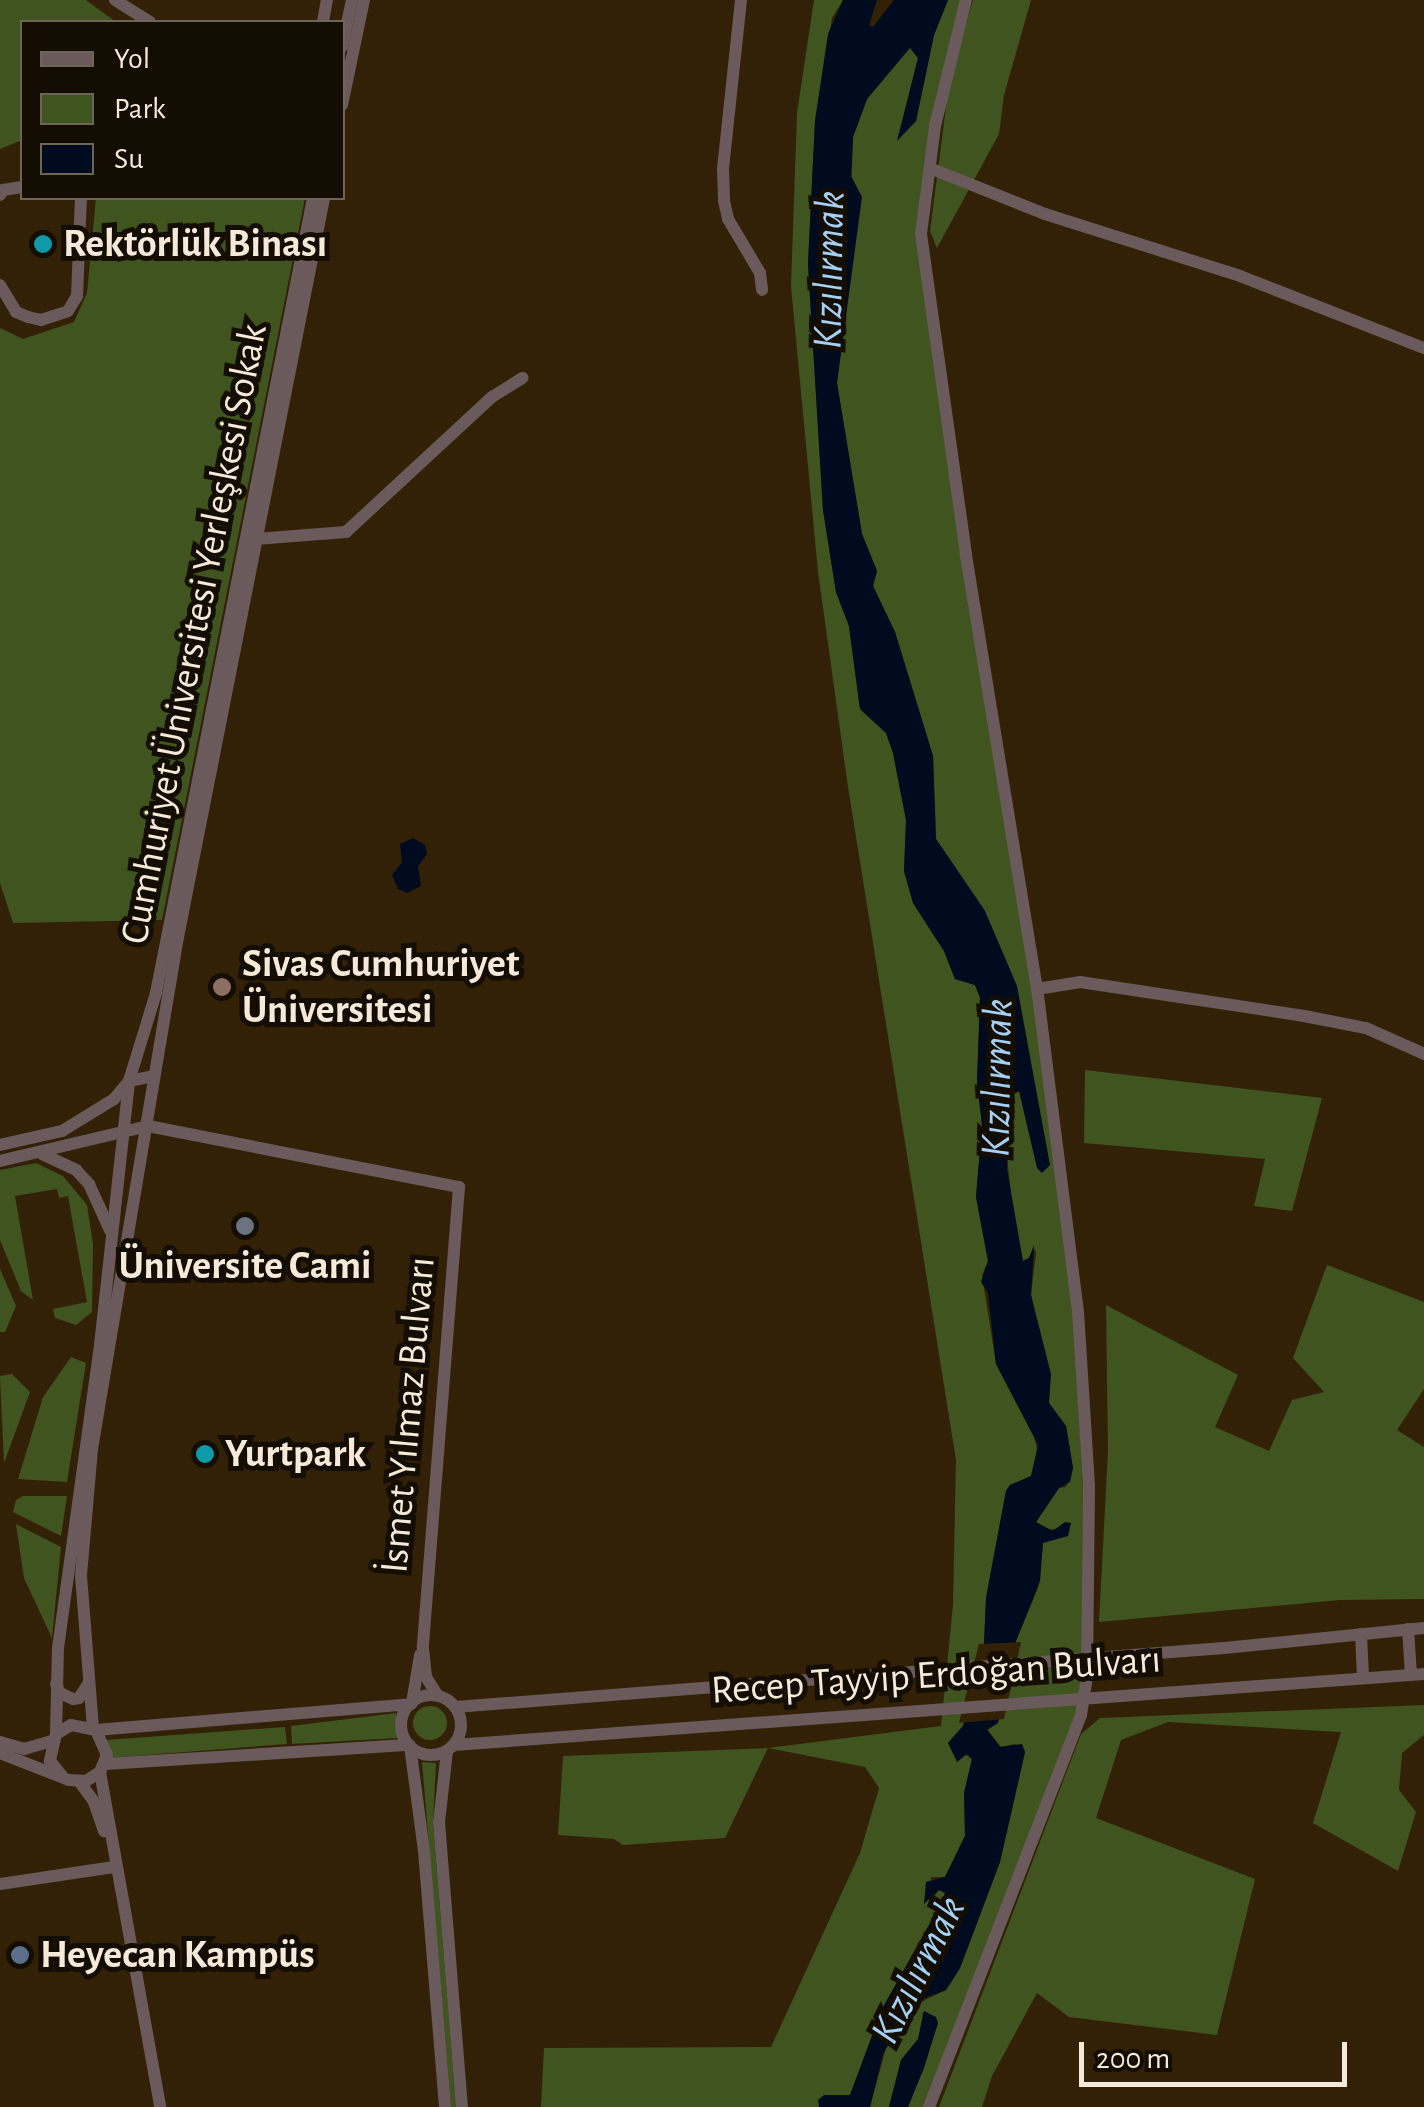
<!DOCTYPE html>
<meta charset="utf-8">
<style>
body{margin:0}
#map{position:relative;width:1424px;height:2107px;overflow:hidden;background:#322106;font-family:"Alegreya Sans",sans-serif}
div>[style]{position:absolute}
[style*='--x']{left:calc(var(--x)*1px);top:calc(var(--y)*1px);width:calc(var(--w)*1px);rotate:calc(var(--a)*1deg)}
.green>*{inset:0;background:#40541f}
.round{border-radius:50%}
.water>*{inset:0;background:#000b1f}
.pier>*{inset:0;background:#322106}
.minor>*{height:12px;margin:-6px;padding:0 6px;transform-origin:6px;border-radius:6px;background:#6a5a5c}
.minor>.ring{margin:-6px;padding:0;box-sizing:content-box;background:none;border:12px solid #6a5a5c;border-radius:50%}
.dots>*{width:28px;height:28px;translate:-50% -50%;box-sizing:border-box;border:5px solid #140d03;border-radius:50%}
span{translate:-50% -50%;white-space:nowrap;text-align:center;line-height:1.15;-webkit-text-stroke:10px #140d03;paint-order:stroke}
.poi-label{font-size:40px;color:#f5eada;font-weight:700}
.left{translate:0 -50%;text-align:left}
.street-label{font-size:40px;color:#f5eada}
.water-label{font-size:42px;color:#a4d0f6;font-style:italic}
.legend{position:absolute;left:20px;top:20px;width:325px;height:180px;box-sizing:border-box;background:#140d03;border:2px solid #6e6559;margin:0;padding:12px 18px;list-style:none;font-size:30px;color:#f5eada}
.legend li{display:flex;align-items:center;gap:20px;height:50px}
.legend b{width:50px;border:2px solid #6e6559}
.scale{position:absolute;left:1079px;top:2042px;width:268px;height:45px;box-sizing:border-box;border:5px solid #f5eada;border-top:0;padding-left:12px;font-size:30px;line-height:35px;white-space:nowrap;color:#f5eada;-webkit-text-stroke:8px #140d03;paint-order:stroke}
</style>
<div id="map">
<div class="green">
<div style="clip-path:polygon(0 0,86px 0,116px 22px,22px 22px,22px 140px,0 149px)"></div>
<div style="clip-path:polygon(814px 0,843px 0,832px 18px,815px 121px,808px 264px,823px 510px,836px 592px,849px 626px,860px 709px,886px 733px,893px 753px,906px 820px,904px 871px,913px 903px,944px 951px,955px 979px,975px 985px,980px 998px,977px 1082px,982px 1125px,976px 1197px,988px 1261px,982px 1275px,996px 1364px,1033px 1431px,1038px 1454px,1031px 1476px,1010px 1485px,1006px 1491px,986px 1598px,984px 1644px,963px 1726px,948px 1743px,972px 1759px,964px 1793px,965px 1836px,945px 1877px,931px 1877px,930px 1901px,939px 1890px,945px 1893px,943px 1900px,882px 2009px,850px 2095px,824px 2096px,819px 2107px,541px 2107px,544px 2048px,771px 2047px,860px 1853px,879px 1788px,865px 1767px,768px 1748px,725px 1838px,623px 1845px,614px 1839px,558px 1835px,563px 1756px,768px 1748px,941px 1726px,953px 1605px,956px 1460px,848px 787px,818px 572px,791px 286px,797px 113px)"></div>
<div style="clip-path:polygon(948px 0,961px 0,930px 125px,916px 234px,1032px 990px,1073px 1312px,1083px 1486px,1082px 1676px,1080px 1702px,924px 2107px,908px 2107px,938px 2023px,923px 2012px,919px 2038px,901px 2060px,889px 2107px,870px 2107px,886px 2048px,912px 2006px,946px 1990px,960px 1968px,1000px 1862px,1025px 1752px,1015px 1744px,1001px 1747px,987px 1729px,999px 1716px,1016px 1641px,1038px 1588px,1043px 1542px,1061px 1528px,1047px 1530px,1036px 1522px,1059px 1488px,1066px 1487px,1073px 1468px,1066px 1426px,1049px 1403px,1050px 1381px,1031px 1295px,1036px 1253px,1034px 1248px,1029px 1258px,1023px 1261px,1016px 1241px,1006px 1148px,1010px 1108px,1013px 1094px,1020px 1091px,1041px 1172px,985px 911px,936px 839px,933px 756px,895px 632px,873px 586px,877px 571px,862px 534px,837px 383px,849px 270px,853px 137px,867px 99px,910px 47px,918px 58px,898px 139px,916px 121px,934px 35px)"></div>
<div style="clip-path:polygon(973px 0,1031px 0,1004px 95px,999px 134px,937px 248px,930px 231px,949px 84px)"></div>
<div style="clip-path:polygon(96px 198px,305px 198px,162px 920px,13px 923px,0 883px,0 328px,23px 339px,74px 322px,87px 293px)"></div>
<div style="clip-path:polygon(1085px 1070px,1322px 1098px,1292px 1211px,1254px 1206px,1265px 1159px,1084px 1143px)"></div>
<div style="clip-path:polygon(36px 1163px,63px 1176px,87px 1205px,93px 1244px,92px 1312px,76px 1325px,55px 1318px,53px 1309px,87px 1302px,68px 1196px,59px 1198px,57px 1189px,15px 1196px,33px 1300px,21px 1291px,0 1240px,0 1170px)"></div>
<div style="clip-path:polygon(1327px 1265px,1424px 1302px,1424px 1389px,1397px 1430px,1424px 1447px,1424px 1599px,1340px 1600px,1099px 1622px,1108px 1451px,1106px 1305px,1238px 1375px,1215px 1427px,1269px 1451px,1292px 1400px,1324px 1392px,1293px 1358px)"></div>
<div style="clip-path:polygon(0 1269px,16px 1306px,5px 1332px,0 1332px)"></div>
<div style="clip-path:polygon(71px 1357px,86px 1363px,67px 1482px,18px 1479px,43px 1397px)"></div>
<div style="clip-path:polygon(12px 1374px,30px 1392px,4px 1463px,0 1376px)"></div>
<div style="clip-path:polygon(23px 1496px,67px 1496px,61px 1536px,13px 1512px,16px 1500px)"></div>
<div style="clip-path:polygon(16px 1524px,61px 1547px,52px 1638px,24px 1578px)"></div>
<div style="clip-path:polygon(1424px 1705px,1424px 1735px,1402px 1753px,1399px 1790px,1416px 1812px,1398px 1871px,1313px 1823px,1341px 1732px,1168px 1722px,1121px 1740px,1096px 1818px,1255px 1879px,1217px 2035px,1069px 2017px,1037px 1993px,992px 2076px,982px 2107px,939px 2107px,1081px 1734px,1100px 1718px)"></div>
<div class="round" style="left:413px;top:1706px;width:34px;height:34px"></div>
<div style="clip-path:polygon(396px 1713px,398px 1738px,292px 1744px,291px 1726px)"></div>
<div style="clip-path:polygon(285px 1727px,287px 1744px,108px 1758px,106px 1740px)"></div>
<div style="clip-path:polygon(422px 1762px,436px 1763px,433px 1823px,456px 2107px,451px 2107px)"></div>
</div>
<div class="water">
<div style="clip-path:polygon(843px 0,877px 0,869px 25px,873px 27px,894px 0,948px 0,934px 35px,916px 121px,897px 141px,918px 58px,910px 48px,867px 99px,853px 137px,851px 176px,862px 197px,837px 383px,862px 534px,877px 571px,873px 586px,895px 632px,933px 756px,936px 839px,985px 911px,1017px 986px,1050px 1165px,1042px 1173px,1037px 1168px,1019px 1091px,1013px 1094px,1010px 1108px,1007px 1169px,1023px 1261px,1029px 1258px,1034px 1245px,1031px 1295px,1051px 1374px,1049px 1403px,1066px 1426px,1073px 1468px,1070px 1482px,1059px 1488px,1036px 1522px,1053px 1531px,1065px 1522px,1071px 1523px,1068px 1536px,1043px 1543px,1040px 1581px,1016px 1641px,998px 1723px,987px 1730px,1000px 1747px,1022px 1744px,1025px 1752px,1000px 1862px,960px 1968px,946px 1990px,917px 2001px,907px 2012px,883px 2054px,870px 2107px,819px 2107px,818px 2100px,824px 2095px,850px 2095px,882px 2009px,943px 1900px,945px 1893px,939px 1890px,924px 1904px,926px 1882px,945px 1877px,965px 1836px,964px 1793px,972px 1759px,967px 1754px,957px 1762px,948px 1743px,963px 1726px,984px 1644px,986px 1598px,1006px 1491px,1010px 1485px,1031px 1476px,1038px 1445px,996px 1364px,988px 1293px,981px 1282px,988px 1261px,976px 1197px,982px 1125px,977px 1082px,980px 997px,975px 985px,955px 979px,944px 951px,913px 903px,904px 871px,906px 820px,893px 753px,886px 733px,860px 709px,849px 626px,836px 592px,823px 510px,808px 264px,815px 121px,828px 34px)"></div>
<div style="clip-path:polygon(413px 838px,425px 845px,427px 854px,418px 866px,421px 886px,407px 893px,398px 889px,392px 875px,402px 862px,400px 844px)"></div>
<div style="clip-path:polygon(924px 2011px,936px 2017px,938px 2023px,924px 2068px,908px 2107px,889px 2107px,901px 2060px,918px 2039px)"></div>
</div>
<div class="pier">
<div style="clip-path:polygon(1021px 1642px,1004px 1719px,959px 1723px,979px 1644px)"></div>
</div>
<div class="minor">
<div style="--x:115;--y:0;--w:41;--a:32.2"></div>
<div style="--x:741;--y:0;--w:170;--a:96.1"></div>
<div style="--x:723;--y:169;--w:32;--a:88"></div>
<div style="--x:724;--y:201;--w:18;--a:77"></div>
<div style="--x:728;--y:219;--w:63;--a:59.3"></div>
<div style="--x:760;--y:273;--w:17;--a:83"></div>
<div style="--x:323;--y:22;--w:22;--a:-80"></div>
<div style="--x:342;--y:47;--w:48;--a:-78"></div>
<div style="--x:342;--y:105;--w:107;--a:-78.2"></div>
<div style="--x:932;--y:169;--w:122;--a:21.7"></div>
<div style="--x:1045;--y:214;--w:205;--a:17.6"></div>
<div style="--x:1240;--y:276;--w:198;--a:21.4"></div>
<div style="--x:0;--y:195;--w:6;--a:-59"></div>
<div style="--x:3;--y:190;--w:19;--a:-9"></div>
<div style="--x:0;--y:285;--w:31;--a:59"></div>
<div style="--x:16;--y:312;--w:13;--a:23"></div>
<div style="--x:28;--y:317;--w:13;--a:13"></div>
<div style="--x:41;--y:320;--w:28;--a:-18"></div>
<div style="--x:68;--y:311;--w:17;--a:-59"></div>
<div style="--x:77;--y:296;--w:98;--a:-87.7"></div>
<div style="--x:256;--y:539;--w:90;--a:-4.4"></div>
<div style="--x:346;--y:532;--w:199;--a:-42.8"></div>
<div style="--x:492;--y:397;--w:36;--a:-32"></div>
<div style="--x:1037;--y:989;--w:44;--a:-9.2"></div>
<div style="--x:1080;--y:982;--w:227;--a:8.6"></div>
<div style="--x:1304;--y:1016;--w:63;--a:11"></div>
<div style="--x:1366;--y:1028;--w:64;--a:24.1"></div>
<div style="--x:0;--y:1145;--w:64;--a:-12.7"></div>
<div style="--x:62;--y:1131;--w:61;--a:-31.6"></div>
<div style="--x:114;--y:1099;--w:23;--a:-50"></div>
<div style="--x:129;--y:1081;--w:25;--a:-11"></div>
<div style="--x:42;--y:1154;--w:38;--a:25"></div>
<div style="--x:76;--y:1170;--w:19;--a:47"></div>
<div style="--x:89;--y:1184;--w:51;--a:65.5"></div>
<div style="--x:0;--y:1161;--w:152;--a:-13.3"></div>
<div style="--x:148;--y:1126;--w:317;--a:11.1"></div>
<div style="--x:459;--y:1187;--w:462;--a:94.5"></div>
<div style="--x:423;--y:1648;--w:29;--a:84"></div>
<div style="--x:426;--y:1677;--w:22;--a:58"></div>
<div style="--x:1408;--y:1629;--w:46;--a:86.3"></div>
<div style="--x:1361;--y:1634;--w:43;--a:87.3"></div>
<div style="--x:56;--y:1684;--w:10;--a:66"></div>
<div style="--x:60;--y:1693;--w:14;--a:25"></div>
<div style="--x:73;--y:1699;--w:6;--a:-9"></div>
<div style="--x:79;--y:1698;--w:17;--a:-57"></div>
<div class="ring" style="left:401px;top:1695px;width:48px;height:48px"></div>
<div style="--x:412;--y:1703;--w:49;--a:-80.5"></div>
<div style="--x:455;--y:1707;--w:771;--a:-4.39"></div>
<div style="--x:1224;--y:1648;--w:201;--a:-5.7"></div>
<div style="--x:93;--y:1728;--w:153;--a:-94.5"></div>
<div style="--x:81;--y:1575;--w:126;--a:-85"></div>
<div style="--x:92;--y:1449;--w:519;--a:-80.47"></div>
<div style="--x:178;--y:937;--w:753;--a:-78.82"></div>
<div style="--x:96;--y:1730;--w:316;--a:-4.7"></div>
<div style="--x:56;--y:1734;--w:86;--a:-88.7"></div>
<div style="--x:58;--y:1648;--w:306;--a:-82.1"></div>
<div style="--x:100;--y:1345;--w:266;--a:-83.7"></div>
<div style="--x:129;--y:1081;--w:92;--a:-72.9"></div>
<div style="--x:156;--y:993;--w:810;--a:-78.83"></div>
<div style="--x:0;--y:1742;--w:25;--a:16"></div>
<div style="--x:24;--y:1749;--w:29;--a:-16"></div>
<div style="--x:454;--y:1745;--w:973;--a:-4.19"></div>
<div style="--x:410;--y:1746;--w:106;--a:82.4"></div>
<div style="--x:424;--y:1851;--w:257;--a:85.3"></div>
<div style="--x:447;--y:1751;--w:71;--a:96.4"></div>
<div style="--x:439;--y:1822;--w:286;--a:85.4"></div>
<div style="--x:0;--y:1753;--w:74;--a:21.4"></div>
<div style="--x:69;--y:1780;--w:17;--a:3"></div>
<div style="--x:86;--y:1781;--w:17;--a:-33"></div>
<div style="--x:100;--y:1772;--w:18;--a:-68"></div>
<div style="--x:107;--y:1755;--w:27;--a:-114"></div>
<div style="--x:96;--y:1730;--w:25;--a:-169"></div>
<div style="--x:71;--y:1725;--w:17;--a:149"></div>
<div style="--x:56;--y:1734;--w:28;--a:103"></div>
<div style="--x:50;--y:1761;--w:19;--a:51"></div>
<div style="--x:105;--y:1764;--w:305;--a:-3.6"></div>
<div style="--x:100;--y:1772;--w:340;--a:79.8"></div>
<div style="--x:79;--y:1781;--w:26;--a:54"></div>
<div style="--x:94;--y:1802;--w:31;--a:71"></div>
<div style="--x:0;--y:1884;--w:115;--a:-8.5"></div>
<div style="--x:929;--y:2107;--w:420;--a:-68.8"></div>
<div style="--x:1081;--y:1715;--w:39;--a:-81"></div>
<div style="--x:1087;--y:1676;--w:190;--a:-89.4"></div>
<div style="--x:1089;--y:1486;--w:174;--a:-93.6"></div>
<div style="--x:1078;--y:1312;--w:326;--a:-97.2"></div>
<div style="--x:1037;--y:989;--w:441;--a:-99.3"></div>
<div style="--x:966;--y:554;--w:323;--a:-98"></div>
<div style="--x:921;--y:234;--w:109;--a:-82.6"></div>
<div style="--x:935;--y:126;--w:130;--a:-76.2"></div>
</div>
<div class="dots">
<div style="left:43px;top:244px;background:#0f9aa8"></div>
<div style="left:222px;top:987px;background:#8d6e63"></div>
<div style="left:245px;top:1226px;background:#6b7280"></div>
<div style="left:205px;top:1454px;background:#0f9aa8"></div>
<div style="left:20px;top:1955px;background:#5c6f8a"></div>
</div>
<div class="poi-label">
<span class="left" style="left:63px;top:244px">Rektörlük Binası</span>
<span class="left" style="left:242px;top:987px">Sivas Cumhuriyet<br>Üniversitesi</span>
<span style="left:245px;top:1266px">Üniversite Cami</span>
<span class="left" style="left:225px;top:1454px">Yurtpark</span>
<span class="left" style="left:40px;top:1955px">Heyecan Kampüs</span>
</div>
<div class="street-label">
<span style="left:194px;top:634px;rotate:-79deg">Cumhuriyet Üniversitesi Yerleşkesi Sokak</span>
<span style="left:408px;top:1415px;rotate:-85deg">İsmet Yılmaz Bulvarı</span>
<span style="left:936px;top:1675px;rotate:-4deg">Recep Tayyip Erdoğan Bulvarı</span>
</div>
<div class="water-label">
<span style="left:829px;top:270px;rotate:-89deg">Kızılırmak</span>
<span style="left:997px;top:1078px;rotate:-89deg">Kızılırmak</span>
<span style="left:918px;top:1970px;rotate:-63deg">Kızılırmak</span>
</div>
<ul class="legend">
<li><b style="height:12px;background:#6a5a5c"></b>Yol</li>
<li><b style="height:28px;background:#40541f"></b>Park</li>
<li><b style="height:28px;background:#000b1f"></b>Su</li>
</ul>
<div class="scale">200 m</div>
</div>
